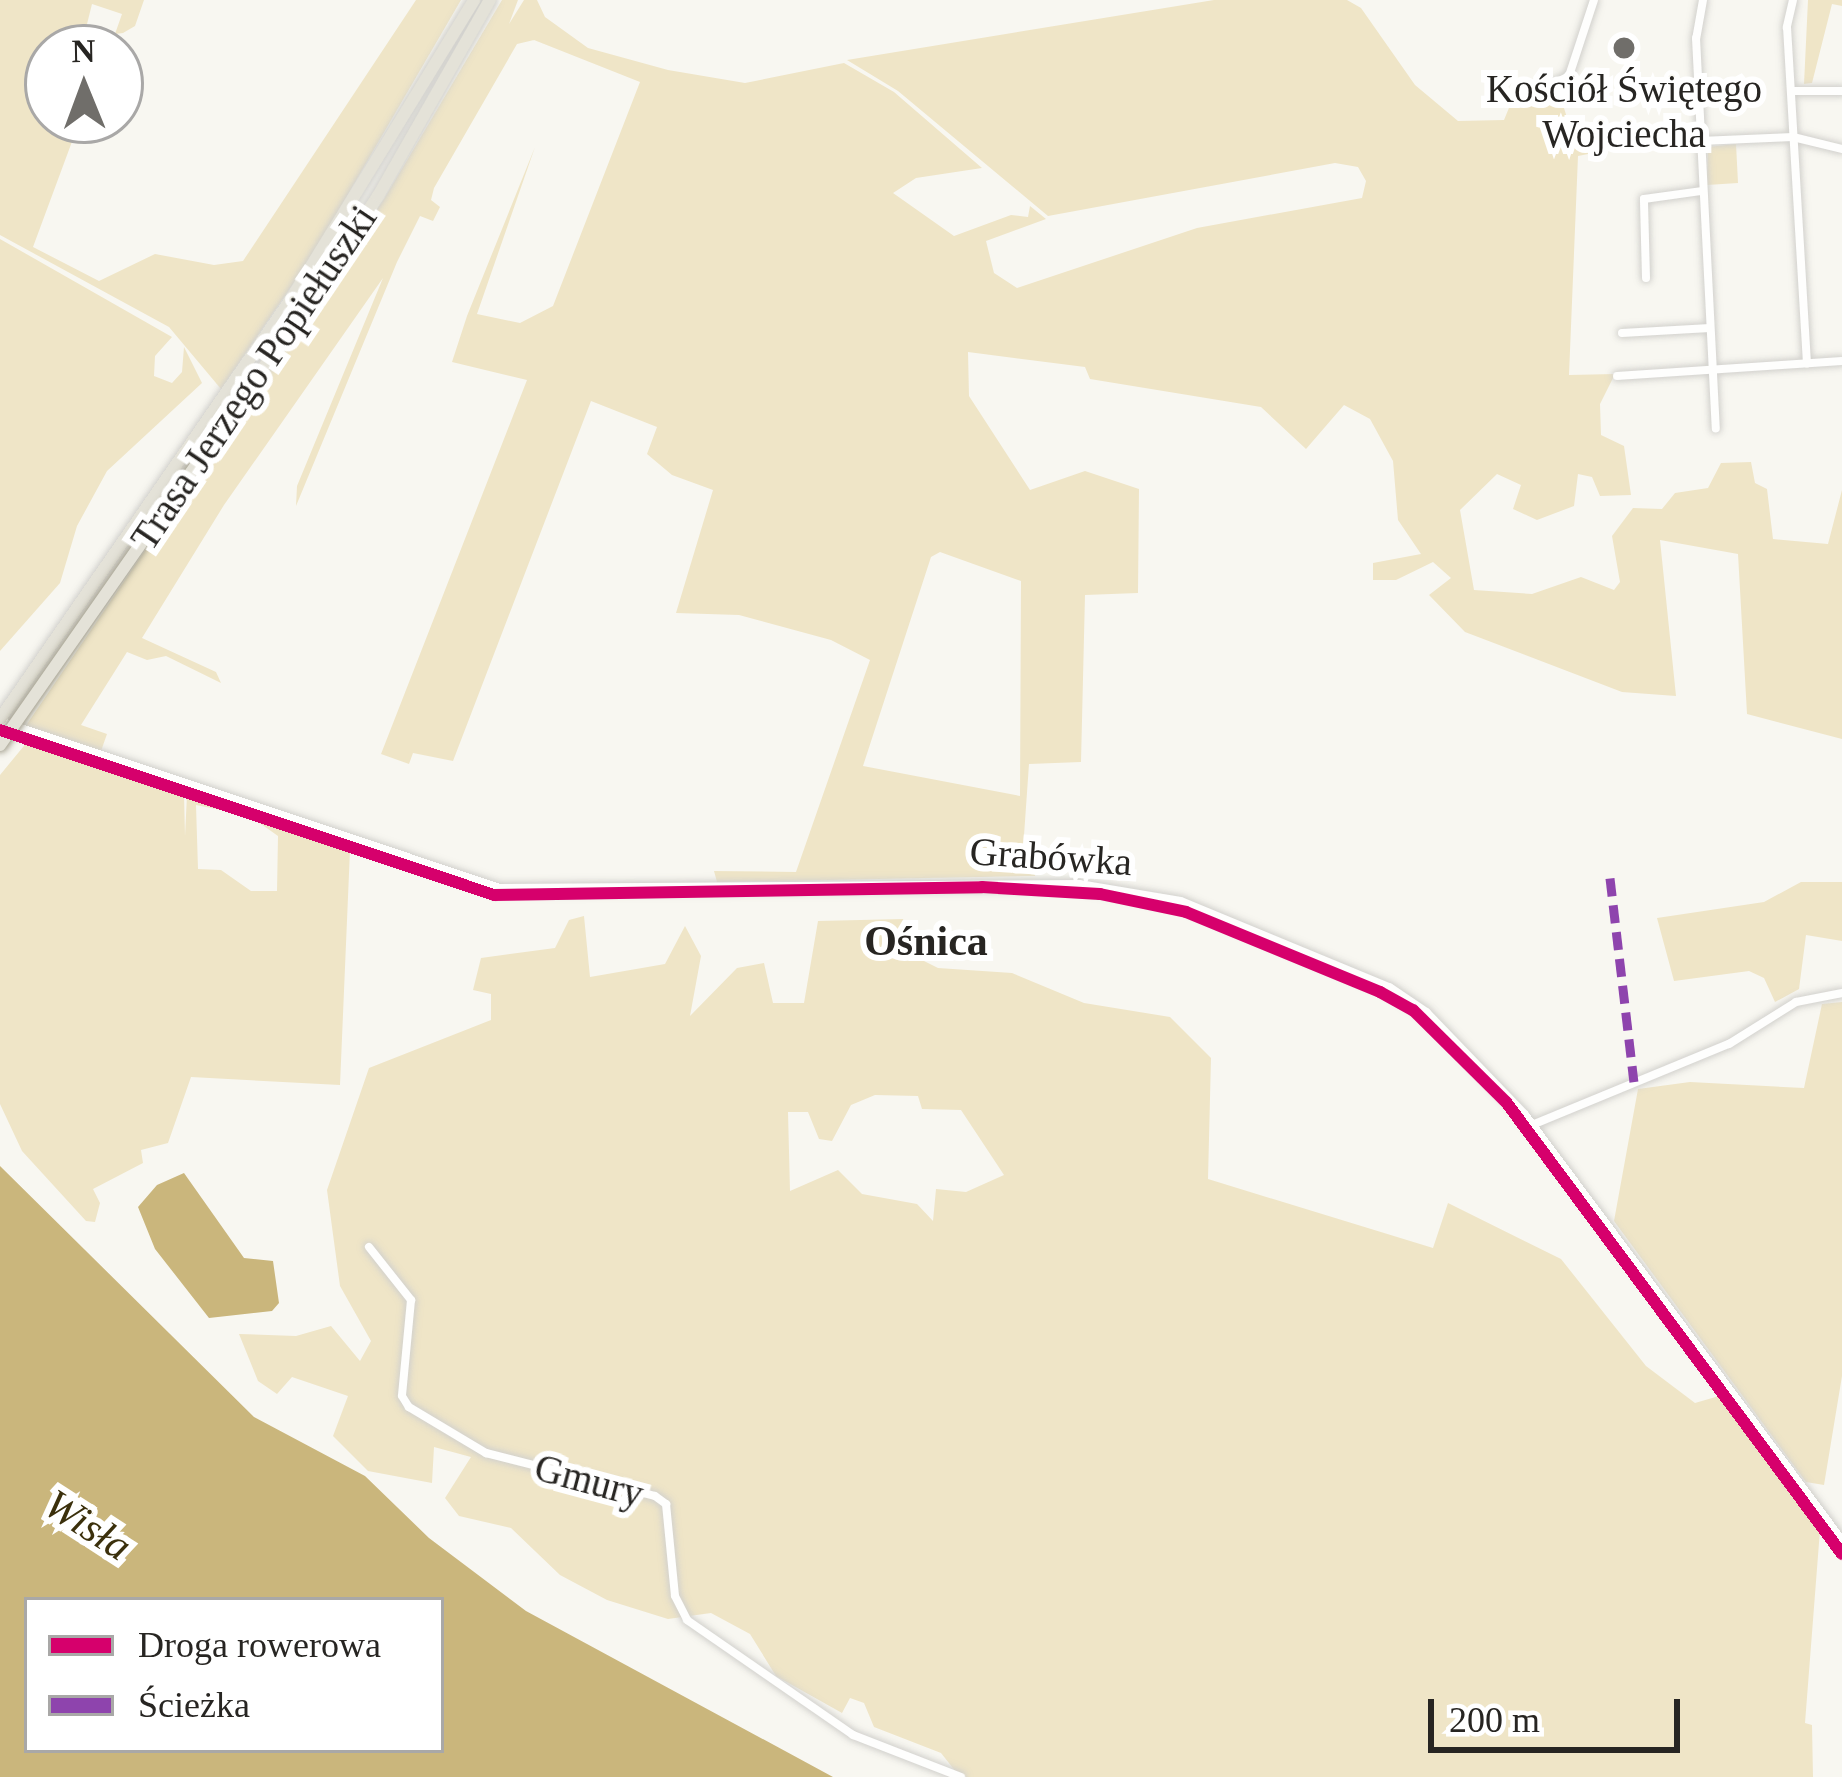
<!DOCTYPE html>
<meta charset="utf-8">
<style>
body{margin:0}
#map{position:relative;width:1842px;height:1777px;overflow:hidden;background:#f8f7f1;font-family:"Times New Roman",serif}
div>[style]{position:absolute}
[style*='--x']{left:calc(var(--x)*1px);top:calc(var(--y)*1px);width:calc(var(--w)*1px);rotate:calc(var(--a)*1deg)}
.green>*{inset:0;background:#efe5c7}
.water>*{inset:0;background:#cab67c}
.roads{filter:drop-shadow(0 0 3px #d2d1cd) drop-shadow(0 0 3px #d2d1cd)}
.minor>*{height:8px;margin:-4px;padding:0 4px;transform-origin:4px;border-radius:4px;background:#fefefd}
.tertiary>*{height:10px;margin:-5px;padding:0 5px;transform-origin:5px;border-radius:5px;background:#fefefd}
.primary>*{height:12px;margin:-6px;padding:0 6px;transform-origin:6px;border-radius:6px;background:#e4e2d8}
.bridges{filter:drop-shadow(0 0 3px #a4a08f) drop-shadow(0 0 3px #a4a08f)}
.primary-bridge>*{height:12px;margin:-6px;padding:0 6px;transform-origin:6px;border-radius:6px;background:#e4e2d8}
.quiet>*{height:9px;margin-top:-4.5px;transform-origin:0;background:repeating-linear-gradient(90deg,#8e44ad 0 18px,transparent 0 27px)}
.cycleway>*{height:12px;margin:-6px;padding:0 6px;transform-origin:6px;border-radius:6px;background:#d6006c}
.dots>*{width:33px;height:33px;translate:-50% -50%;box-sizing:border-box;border:6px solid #fff;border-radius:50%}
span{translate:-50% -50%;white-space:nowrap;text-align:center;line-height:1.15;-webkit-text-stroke:12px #fff;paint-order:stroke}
.poi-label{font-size:39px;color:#272522}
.street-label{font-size:39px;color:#272522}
.neighbourhood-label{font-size:42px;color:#272522;font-weight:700}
.water-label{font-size:42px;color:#3b300c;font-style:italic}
.legend{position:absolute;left:24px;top:1597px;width:420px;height:156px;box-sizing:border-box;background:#fff;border:3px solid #a9a8a7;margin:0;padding:15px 21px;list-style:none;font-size:36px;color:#272522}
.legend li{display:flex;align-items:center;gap:24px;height:60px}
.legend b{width:60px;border:3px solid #a9a8a7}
.north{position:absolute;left:24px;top:24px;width:120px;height:120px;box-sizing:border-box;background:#fff;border:3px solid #a9a8a7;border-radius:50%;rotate:359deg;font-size:33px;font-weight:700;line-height:48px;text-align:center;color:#272522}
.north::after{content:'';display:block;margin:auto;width:42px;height:54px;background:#706e6a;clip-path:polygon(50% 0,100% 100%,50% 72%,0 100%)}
.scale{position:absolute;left:1428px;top:1699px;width:252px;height:54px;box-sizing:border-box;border:6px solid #272522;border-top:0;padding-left:15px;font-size:36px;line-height:42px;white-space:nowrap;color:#272522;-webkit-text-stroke:9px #fff;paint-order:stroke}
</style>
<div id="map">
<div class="green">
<div style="clip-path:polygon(0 0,144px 0,135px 26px,123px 33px,115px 34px,122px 14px,92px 4px,81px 48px,48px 48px,48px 120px,80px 120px,33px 247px,99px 281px,155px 254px,214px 265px,243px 261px,416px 0,461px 0,312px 256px,221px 389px,169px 327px,0 235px)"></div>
<div style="clip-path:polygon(evenodd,502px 0,518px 0,509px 24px,524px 0,537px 0,545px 17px,588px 48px,668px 70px,745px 83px,844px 63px,894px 92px,982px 168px,916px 178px,893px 193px,954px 236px,1011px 215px,1028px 217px,1030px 206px,1046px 219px,986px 241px,994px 273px,1017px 288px,1197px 228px,1362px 198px,1366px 181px,1358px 167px,1335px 163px,1048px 216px,898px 91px,847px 60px,1214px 0,1347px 0,1361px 8px,1415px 85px,1458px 121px,1504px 120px,1511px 103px,1560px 95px,1568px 121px,1585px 125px,1588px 154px,1578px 156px,1569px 375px,1615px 374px,1600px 404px,1601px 435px,1624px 446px,1631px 495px,1600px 496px,1592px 477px,1578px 474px,1574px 506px,1537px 520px,1513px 509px,1521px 485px,1497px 474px,1460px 510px,1474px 590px,1532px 594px,1581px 577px,1614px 590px,1620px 582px,1612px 536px,1633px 508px,1662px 509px,1675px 493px,1708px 488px,1721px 463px,1751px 462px,1755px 483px,1767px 489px,1773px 539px,1828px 544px,1842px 490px,1842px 739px,1747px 714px,1738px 554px,1660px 540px,1676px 696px,1622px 692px,1465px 632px,1429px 595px,1451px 578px,1433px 562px,1396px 580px,1373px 580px,1373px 563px,1421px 554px,1398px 520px,1393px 461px,1370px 419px,1344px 405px,1306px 449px,1261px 407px,1090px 379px,1085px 367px,968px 352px,969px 396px,1030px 490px,1085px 471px,1139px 489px,1138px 593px,1085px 595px,1081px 762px,1029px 764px,1022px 864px,1036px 865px,1035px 876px,717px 882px,714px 871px,796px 872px,870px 660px,831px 640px,739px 615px,676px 613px,713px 490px,672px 475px,647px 454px,657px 427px,591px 401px,453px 761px,413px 753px,409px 764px,381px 754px,527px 380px,452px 362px,467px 316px,535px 147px,477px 314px,520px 323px,553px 306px,640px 82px,534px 40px,517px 44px,434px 188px,431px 200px,440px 207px,433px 221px,420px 216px,397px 262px,296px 506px,297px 486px,383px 278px,224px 505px,142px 638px,216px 672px,221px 683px,166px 656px,147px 660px,127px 652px,81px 725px,107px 734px,101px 751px,25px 727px,384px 199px,502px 0,940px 552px,1021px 581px,1020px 796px,863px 766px,931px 557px,940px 552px)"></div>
<div style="clip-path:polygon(1808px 0,1842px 0,1842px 6px,1832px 4px,1812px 83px,1804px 84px)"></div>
<div style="clip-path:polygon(1736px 144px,1738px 183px,1707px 185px,1708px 147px)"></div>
<div style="clip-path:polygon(0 239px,172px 337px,155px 356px,154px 376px,172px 383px,182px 372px,184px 347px,202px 383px,107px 471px,77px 526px,60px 583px,0 651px)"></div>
<div style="clip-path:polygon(28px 741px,184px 794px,185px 836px,187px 795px,246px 815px,196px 805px,198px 869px,221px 870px,251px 891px,277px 891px,278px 836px,251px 817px,350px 850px,340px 1085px,191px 1077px,168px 1143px,141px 1150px,143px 1163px,93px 1189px,100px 1203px,95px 1222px,86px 1221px,22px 1151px,0 1104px,0 775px)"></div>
<div style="clip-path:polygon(1801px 882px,1842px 882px,1842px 941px,1806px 935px,1799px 989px,1775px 1002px,1764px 978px,1749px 971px,1674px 981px,1657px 918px,1764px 902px)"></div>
<div style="clip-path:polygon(evenodd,584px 916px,590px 977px,665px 964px,685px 926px,701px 956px,690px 1016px,737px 968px,764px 963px,773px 1003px,804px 1003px,818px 921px,903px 919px,912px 955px,938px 968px,1012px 973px,1084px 1003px,1170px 1017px,1211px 1058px,1208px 1179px,1433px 1248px,1448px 1203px,1561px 1259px,1646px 1366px,1695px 1403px,1719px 1396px,1820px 1530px,1805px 1723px,1812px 1725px,1813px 1777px,960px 1777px,941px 1753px,874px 1727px,864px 1703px,850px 1698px,842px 1713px,776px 1676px,750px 1634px,711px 1613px,668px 1619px,607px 1600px,560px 1575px,511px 1528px,459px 1516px,445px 1498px,471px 1457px,434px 1447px,432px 1483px,368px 1471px,333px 1436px,348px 1396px,292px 1377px,277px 1394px,258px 1381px,239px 1334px,296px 1336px,331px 1326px,360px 1361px,371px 1341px,340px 1286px,327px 1190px,369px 1068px,491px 1020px,491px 994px,473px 990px,481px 958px,555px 948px,569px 920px,584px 916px,875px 1095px,918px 1096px,922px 1109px,961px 1110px,1004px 1175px,966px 1192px,936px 1189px,933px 1221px,917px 1204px,862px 1194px,838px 1170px,790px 1191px,788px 1112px,808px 1112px,819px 1139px,832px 1141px,851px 1105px,875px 1095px)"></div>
<div style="clip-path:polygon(1842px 1002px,1842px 1376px,1824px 1485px,1806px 1482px,1614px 1221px,1638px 1089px,1690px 1082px,1804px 1088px,1822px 1004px)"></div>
</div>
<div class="water">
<div style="clip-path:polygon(evenodd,0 1166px,254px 1417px,365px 1476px,429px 1538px,526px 1611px,833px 1777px,0 1777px,0 1166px,27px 1600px,441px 1600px,441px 1750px,27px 1750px,27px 1600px)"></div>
<div style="clip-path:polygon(184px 1173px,244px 1258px,273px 1261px,279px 1303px,272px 1311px,209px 1318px,155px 1249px,138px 1207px,157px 1185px)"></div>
</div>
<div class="roads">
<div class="minor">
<div style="--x:1703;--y:0;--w:39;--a:100"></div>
<div style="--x:1696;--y:38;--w:391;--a:87.1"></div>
<div style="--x:1793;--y:0;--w:28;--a:103"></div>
<div style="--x:1787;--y:27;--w:337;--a:86.6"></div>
<div style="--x:1791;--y:91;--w:51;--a:0"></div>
<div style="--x:1527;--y:97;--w:47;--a:-26.6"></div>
<div style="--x:1569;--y:76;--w:80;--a:-71.8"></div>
<div style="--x:1700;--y:141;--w:93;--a:-2.5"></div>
<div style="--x:1793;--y:137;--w:50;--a:13.8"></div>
<div style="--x:1646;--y:278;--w:79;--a:-91.5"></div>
<div style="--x:1644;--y:199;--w:59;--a:-7.9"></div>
<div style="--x:1622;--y:333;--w:88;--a:-3.3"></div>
<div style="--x:1617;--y:376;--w:225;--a:-3.8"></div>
<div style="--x:1532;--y:1125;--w:213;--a:-22.4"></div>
<div style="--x:1729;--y:1044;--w:79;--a:-32.1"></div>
<div style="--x:1796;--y:1002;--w:47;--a:-11.1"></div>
<div style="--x:369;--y:1247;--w:68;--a:51.6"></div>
<div style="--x:411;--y:1300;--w:96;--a:95.4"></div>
<div style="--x:402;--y:1396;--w:13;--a:58"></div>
<div style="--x:409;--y:1407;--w:90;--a:30.9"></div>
<div style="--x:486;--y:1453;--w:174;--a:14.3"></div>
<div style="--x:655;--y:1496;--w:14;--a:36"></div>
<div style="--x:666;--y:1504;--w:92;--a:84.4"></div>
<div style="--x:675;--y:1596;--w:27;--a:63"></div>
<div style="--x:687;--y:1620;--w:202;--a:34.7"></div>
<div style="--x:853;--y:1735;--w:116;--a:21.3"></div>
</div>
<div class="tertiary">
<div style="--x:0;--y:722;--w:527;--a:18.47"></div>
<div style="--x:500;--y:889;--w:579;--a:-0.4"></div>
<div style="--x:1079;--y:885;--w:103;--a:9.5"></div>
<div style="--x:1181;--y:902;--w:225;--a:22.5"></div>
<div style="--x:1389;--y:988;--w:45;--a:34"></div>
<div style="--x:1426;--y:1013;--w:141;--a:46.1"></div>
<div style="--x:1524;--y:1115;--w:532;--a:53.32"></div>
</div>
<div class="primary">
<div style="--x:252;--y:385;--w:227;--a:-56.3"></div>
<div style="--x:378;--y:196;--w:226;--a:-60.3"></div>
<div style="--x:0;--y:719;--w:511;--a:-55.28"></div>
<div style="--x:291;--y:299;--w:351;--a:-58.5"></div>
</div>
</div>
<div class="bridges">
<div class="primary-bridge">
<div style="--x:0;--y:745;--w:439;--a:-55"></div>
</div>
</div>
<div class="quiet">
<div style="--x:1610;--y:878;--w:205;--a:83.3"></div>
</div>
<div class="cycleway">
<div style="--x:0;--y:730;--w:521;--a:18.47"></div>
<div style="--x:494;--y:895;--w:488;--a:-0.9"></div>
<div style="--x:982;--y:887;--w:118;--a:3.4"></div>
<div style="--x:1100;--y:894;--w:88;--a:11.8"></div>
<div style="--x:1186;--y:912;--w:210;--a:22.4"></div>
<div style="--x:1380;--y:992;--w:38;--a:29"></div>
<div style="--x:1413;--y:1010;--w:131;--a:44.7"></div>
<div style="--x:1506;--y:1102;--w:563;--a:53.37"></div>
</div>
<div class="dots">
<div style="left:1624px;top:48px;background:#706e6a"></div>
</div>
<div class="poi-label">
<span style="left:1624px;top:112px">Kościół Świętego<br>Wojciecha</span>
</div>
<div class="street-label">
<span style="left:254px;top:378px;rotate:-56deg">Trasa Jerzego Popiełuszki</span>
<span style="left:1051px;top:857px;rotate:4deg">Grabówka</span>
<span style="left:589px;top:1481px;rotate:15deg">Gmury</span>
</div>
<div class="neighbourhood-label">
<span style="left:926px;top:941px">Ośnica</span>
</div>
<div class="water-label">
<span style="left:88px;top:1525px;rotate:33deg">Wisła</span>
</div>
<ul class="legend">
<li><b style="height:15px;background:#d6006c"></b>Droga rowerowa</li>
<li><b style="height:15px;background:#8e44ad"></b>Ścieżka</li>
</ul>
<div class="north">N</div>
<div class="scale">200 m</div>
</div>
